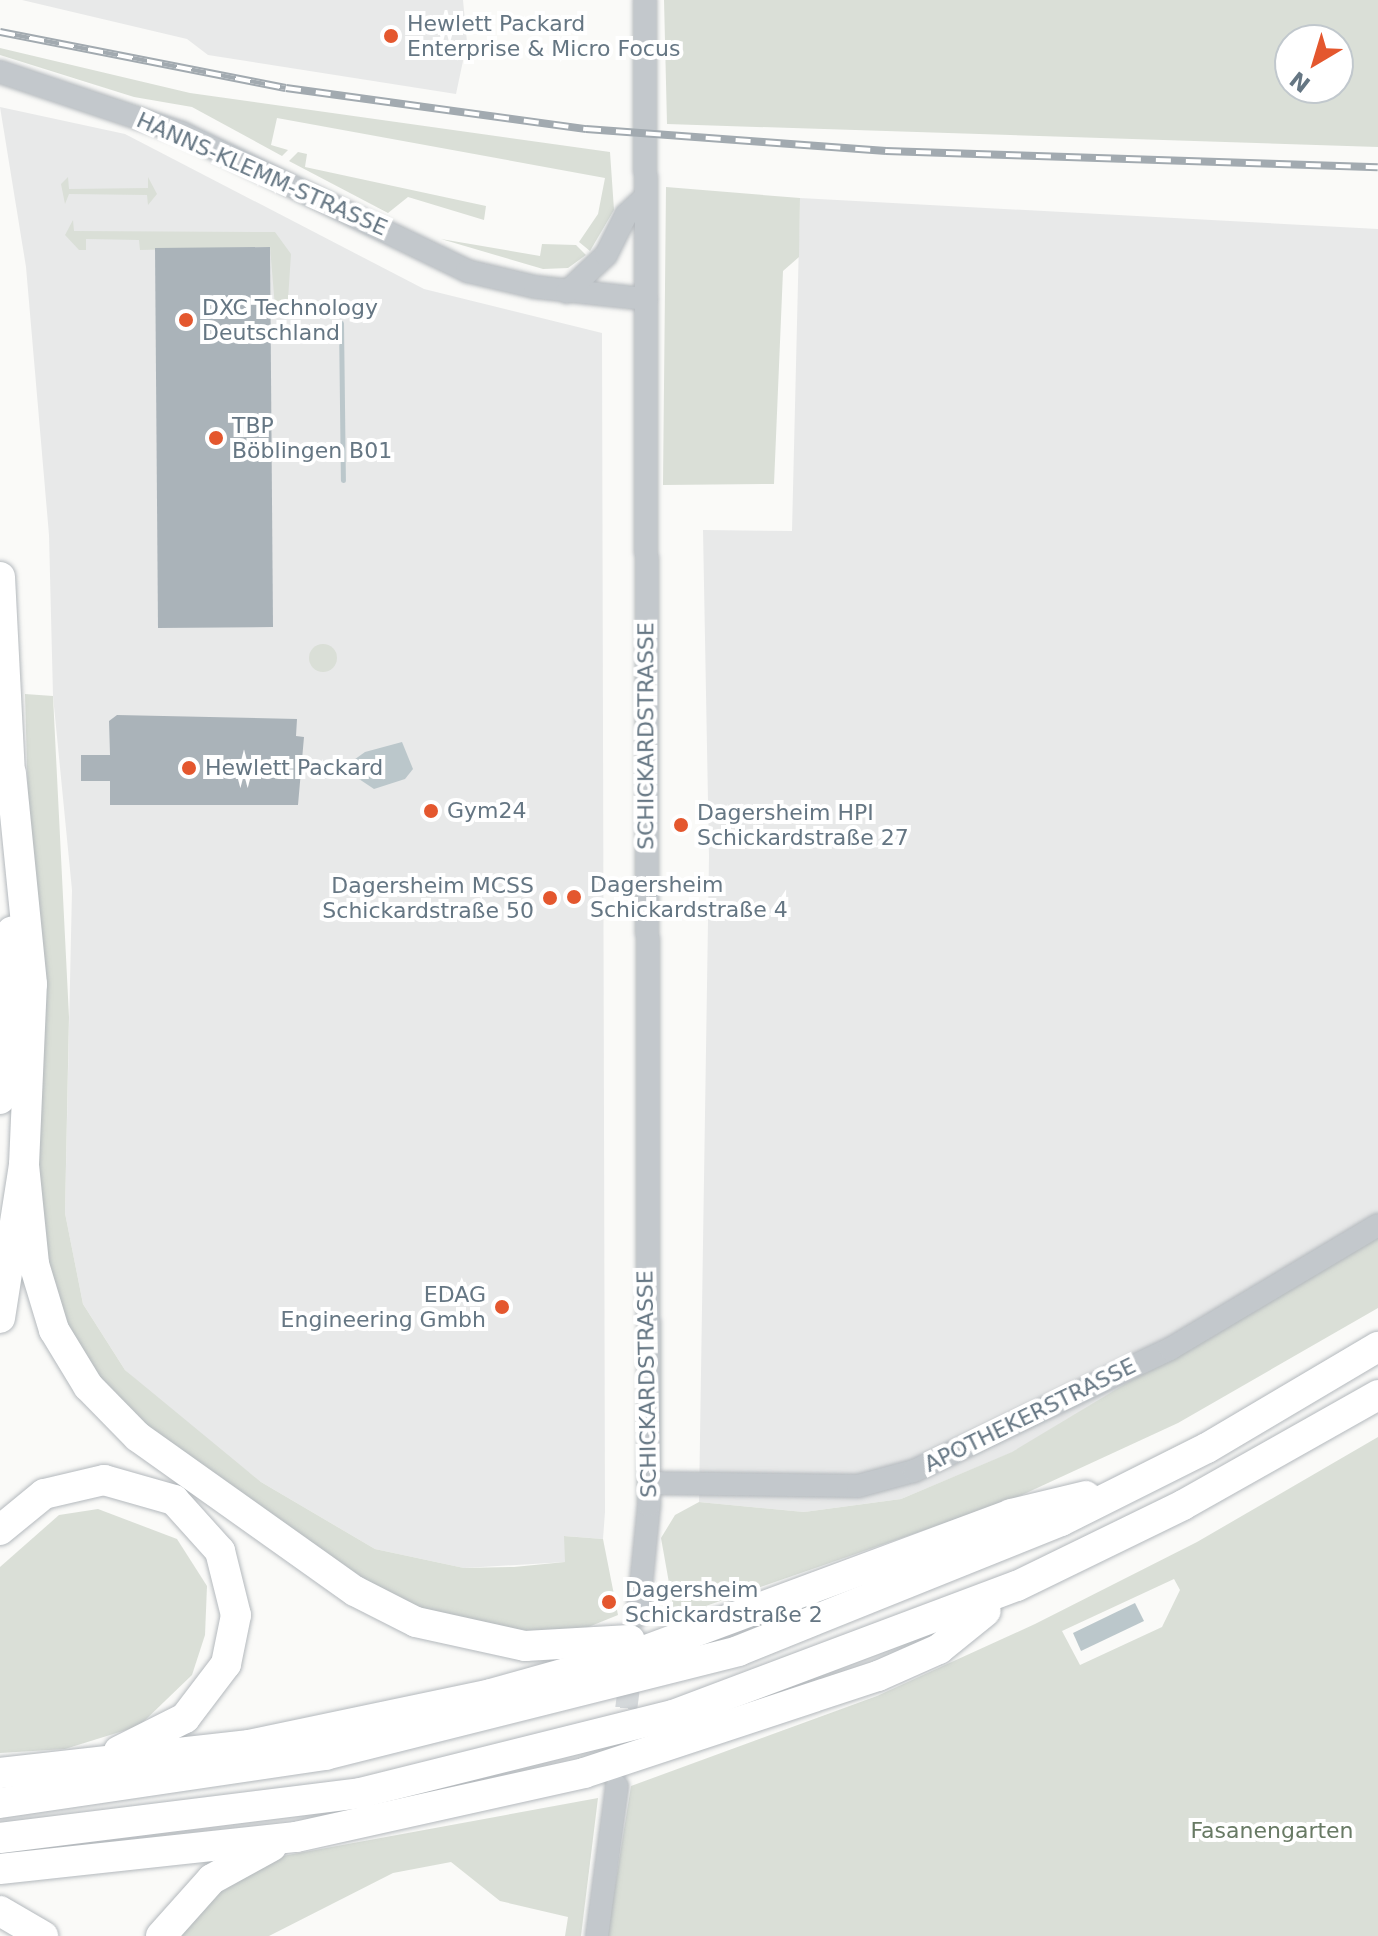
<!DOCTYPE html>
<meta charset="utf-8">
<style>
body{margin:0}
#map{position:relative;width:1378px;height:1936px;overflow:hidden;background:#fafaf8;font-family:"DejaVu Sans",sans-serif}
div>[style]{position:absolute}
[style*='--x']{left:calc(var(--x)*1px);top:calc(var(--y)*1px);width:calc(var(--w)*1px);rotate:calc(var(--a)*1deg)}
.built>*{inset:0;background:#e8e9e9}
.green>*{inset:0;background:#dadfd7}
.round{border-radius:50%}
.water>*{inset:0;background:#bbc7cb}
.stream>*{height:5px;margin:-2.5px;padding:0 2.5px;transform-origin:2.5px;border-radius:2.5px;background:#bbc7cb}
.building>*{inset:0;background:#aab3b9}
.minor-tunnel>*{height:22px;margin-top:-11px;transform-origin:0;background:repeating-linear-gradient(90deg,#d5d9db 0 22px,transparent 0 33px)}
.roads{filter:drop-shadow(0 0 2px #b4b9bd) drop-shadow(0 0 2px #b4b9bd)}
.minor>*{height:22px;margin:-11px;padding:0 11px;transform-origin:11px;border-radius:11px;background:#c3c8cc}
.highway>*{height:30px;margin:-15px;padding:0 15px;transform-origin:15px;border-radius:15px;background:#fff}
.rail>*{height:8px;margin-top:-4px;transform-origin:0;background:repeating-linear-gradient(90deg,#fff 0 15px,#a2aab0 0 30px);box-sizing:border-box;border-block:2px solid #a2aab0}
.dots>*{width:22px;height:22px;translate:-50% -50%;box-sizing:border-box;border:4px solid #fff;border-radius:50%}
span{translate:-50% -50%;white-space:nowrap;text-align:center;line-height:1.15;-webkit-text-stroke:8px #fff;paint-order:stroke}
.poi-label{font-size:22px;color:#657683}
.left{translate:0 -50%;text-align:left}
.right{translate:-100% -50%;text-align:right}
.street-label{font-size:22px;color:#657683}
.park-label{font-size:22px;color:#687a64}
.north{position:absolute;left:1274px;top:24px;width:80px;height:80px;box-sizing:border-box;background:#fff;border:2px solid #c1c8cd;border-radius:50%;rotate:218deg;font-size:22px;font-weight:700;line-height:32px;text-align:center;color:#657683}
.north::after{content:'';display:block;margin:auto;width:28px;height:36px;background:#e4572e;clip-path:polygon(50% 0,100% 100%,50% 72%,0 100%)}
</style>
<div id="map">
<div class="built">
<div style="clip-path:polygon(22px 0,463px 0,467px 42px,456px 94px,208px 55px,187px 39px)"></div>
<div style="clip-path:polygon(0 107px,125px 134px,424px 289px,602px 333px,605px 1512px,603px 1539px,565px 1536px,566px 1562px,464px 1568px,375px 1549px,261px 1482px,189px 1426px,125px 1370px,83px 1304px,65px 1213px,72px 890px,53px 696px,49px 535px,26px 267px)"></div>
<div style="clip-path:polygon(800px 198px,1378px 229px,1378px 1232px,1013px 1452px,901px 1499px,804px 1512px,699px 1502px,709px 856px,703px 530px,792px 531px)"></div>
</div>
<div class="green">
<div style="clip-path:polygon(evenodd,664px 0,1378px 0,1378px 147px,667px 124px,664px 0,1290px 40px,1338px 40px,1338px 88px,1290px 88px,1290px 40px)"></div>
<div style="clip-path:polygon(0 48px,190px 93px,610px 152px,614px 210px,590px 251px,579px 242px,598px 214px,605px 178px,277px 118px,271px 145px,288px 150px,282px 156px,192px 107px,134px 97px,0 55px)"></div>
<div style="clip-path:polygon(298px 152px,307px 154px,305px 167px,486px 206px,484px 220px,408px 197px,388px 213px,289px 161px)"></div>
<div style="clip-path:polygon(68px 177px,69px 189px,148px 188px,148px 177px,157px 194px,148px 205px,147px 195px,69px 194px,65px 204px,61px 184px)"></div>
<div style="clip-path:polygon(666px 187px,800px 198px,799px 257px,783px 271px,774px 484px,663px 485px)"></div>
<div style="clip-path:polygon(73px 220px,74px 231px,275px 232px,291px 254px,288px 300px,275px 307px,270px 247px,140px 250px,139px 240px,86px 239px,86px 250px,79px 250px,65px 235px)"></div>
<div style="clip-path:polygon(441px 239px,540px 256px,542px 244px,576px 245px,586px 255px,568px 268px,543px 269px)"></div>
<div class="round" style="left:309px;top:644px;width:28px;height:28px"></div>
<div style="clip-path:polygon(25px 694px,53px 696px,69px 1017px,65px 1213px,83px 1304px,125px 1370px,261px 1482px,375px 1549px,464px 1568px,514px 1567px,565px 1562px,564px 1536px,603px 1539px,618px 1615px,549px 1643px,381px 1600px,96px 1387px,41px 1267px)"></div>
<div style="clip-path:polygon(1378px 1232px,1378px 1308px,1178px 1423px,1011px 1500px,703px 1607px,674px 1611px,661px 1538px,675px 1515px,699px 1502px,804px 1512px,901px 1499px,1012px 1452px)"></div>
<div style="clip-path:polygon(evenodd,1378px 1437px,1378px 1936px,607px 1936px,631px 1786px,877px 1696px,1035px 1624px,1197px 1542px,1378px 1437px,1174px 1579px,1180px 1590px,1162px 1627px,1080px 1665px,1062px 1631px,1174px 1579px)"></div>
<div style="clip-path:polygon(98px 1509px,177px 1539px,207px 1586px,205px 1635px,192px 1675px,139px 1726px,65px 1749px,0 1753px,0 1567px,59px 1515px)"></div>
<div style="clip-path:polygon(598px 1798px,581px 1936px,565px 1936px,568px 1917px,500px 1901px,451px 1862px,393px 1873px,269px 1936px,171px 1936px,211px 1891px,277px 1857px)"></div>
</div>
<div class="water">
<div style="clip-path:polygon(402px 742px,413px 769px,405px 779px,374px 789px,353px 775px,351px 762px,365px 752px)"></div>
<div style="clip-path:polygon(1135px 1603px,1144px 1621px,1081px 1651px,1073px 1633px)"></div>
</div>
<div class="stream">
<div style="--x:341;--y:323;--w:157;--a:89.3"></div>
</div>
<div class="building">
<div style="clip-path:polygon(270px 247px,273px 627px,158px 628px,155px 248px)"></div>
<div style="clip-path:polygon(117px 715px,297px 719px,296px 736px,304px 737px,298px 805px,110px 805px,110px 781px,81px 781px,81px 755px,110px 755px,109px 721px)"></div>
</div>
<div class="minor-tunnel">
<div style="--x:622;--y:1741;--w:78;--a:-82.6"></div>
</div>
<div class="roads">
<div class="minor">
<div style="--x:0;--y:72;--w:192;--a:18.5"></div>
<div style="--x:182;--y:133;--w:317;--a:25.8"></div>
<div style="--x:467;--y:271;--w:70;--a:13.2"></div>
<div style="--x:535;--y:287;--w:112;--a:6.2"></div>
<div style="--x:567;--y:292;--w:54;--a:-43.5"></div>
<div style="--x:606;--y:255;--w:45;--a:-63.4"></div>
<div style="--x:626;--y:215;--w:26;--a:-43"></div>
<div style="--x:649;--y:1483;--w:209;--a:0.8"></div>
<div style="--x:858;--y:1486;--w:58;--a:-15"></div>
<div style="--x:914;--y:1471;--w:284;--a:-25.5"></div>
<div style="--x:1170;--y:1349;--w:242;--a:-30.8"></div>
<div style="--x:638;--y:1615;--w:111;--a:-84.3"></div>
<div style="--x:649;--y:1505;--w:1505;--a:-90.15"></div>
<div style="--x:597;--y:1936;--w:151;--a:-82.4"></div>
</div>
<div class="highway">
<div style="--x:0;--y:577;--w:214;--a:87.1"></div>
<div style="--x:0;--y:1099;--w:168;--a:-85.9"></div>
<div style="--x:24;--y:1165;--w:100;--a:84.2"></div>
<div style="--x:34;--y:1264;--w:69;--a:73.1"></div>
<div style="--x:54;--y:1330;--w:66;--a:58.7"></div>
<div style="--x:88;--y:1386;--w:71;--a:45.6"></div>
<div style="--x:138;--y:1437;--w:266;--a:35.4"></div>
<div style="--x:355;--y:1591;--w:68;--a:26.9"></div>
<div style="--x:416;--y:1622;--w:112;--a:12.4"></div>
<div style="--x:525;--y:1646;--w:105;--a:-3.3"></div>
<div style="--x:0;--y:1318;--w:155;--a:-81.1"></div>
<div style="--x:24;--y:1165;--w:181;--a:-87.5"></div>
<div style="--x:32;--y:984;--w:212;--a:-95.7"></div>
<div style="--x:0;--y:1530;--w:57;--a:-39.3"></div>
<div style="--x:44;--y:1494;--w:62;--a:-13.1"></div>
<div style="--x:104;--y:1480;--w:73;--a:15.9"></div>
<div style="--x:174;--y:1500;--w:69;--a:48"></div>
<div style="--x:220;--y:1551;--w:66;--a:76"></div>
<div style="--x:236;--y:1615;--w:50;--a:101.5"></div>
<div style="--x:226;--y:1664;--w:68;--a:127.2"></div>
<div style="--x:185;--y:1718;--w:74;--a:153.4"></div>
<div style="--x:0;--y:1773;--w:251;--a:-6.4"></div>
<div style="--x:249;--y:1745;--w:247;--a:-11.9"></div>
<div style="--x:491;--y:1694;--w:153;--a:-15.6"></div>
<div style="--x:638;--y:1653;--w:398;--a:-20.4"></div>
<div style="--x:1011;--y:1514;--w:77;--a:-13.5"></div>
<div style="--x:0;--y:1803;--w:329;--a:-8.4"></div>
<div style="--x:325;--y:1755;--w:426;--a:-14.1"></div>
<div style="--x:738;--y:1651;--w:348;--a:-21.9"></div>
<div style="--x:1061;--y:1521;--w:163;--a:-26.6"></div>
<div style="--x:1207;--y:1448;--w:199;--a:-30.6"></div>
<div style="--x:0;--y:1838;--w:363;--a:-7.1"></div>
<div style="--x:360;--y:1793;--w:323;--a:-14"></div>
<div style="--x:673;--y:1715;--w:367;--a:-20.6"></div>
<div style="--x:1017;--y:1586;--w:185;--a:-26"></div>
<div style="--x:1183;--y:1505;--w:224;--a:-29.4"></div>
<div style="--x:0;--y:1869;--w:298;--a:-6.2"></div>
<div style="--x:296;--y:1837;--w:295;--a:-12.5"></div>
<div style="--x:584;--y:1773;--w:310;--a:-18.3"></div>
<div style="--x:878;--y:1676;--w:67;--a:-23.9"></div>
<div style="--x:939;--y:1649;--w:60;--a:-39"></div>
<div style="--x:0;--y:1911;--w:50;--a:30.2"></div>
<div style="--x:161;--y:1936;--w:76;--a:-48.2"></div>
<div style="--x:212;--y:1879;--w:68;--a:-28.8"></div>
</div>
</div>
<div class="rail">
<div style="--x:0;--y:32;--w:291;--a:11.1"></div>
<div style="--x:286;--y:88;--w:303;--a:7.8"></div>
<div style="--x:586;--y:129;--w:301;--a:4.2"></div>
<div style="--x:886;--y:151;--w:492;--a:1.9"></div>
</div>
<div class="dots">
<div style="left:391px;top:36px;background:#e4572e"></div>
<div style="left:186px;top:320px;background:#e4572e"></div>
<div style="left:216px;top:438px;background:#e4572e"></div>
<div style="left:189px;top:768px;background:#e4572e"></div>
<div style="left:431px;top:811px;background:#e4572e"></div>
<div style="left:681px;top:825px;background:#e4572e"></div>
<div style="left:574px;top:897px;background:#e4572e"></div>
<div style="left:550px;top:898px;background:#e4572e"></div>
<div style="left:502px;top:1307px;background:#e4572e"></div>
<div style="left:609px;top:1602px;background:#e4572e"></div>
</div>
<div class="poi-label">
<span class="left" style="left:407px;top:36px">Hewlett Packard<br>Enterprise &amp; Micro Focus</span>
<span class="left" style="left:202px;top:320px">DXC Technology<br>Deutschland</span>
<span class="left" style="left:232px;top:438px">TBP<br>Böblingen B01</span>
<span class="left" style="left:205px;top:768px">Hewlett Packard</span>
<span class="left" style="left:447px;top:811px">Gym24</span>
<span class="left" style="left:697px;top:825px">Dagersheim HPI<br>Schickardstraße 27</span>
<span class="left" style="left:590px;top:897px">Dagersheim<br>Schickardstraße 4</span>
<span class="right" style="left:534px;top:898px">Dagersheim MCSS<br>Schickardstraße 50</span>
<span class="right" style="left:486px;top:1307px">EDAG<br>Engineering Gmbh</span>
<span class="left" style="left:625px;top:1602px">Dagersheim<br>Schickardstraße 2</span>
</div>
<div class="street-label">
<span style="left:262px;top:174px;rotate:24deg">HANNS-KLEMM-STRASSE</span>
<span style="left:646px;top:736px;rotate:-90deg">SCHICKARDSTRASSE</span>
<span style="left:647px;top:1384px;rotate:-91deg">SCHICKARDSTRASSE</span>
<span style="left:1030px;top:1415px;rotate:-26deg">APOTHEKERSTRASSE</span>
</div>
<div class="park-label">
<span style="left:1272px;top:1831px">Fasanengarten</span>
</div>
<div class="north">N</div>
</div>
